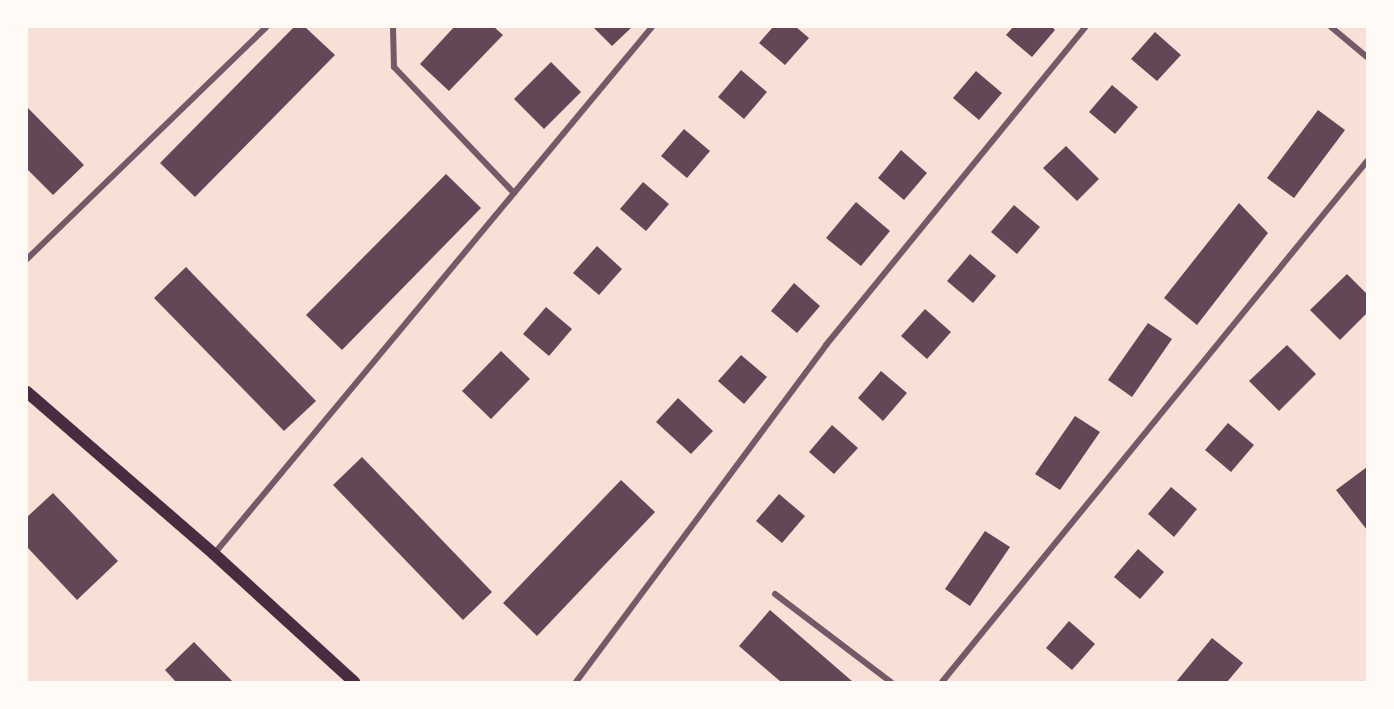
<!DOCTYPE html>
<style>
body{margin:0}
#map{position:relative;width:1394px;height:709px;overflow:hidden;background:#f7e1d7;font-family:"Alegreya Sans",sans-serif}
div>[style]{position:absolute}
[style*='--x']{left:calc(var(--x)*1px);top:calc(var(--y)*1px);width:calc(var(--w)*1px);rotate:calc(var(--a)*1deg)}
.building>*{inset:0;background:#644757}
.minor>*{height:6px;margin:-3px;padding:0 3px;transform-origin:3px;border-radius:3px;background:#755966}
.secondary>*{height:12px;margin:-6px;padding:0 6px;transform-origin:6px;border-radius:6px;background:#4a2c40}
span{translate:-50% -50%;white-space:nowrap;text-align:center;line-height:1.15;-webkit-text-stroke:4.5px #fffaf5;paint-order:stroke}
.frame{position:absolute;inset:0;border:28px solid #fffaf5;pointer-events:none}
</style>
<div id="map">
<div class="building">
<div style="clip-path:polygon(294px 27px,305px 27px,335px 55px,195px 197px,160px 163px)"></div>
<div style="clip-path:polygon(454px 27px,494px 27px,503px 35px,449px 91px,420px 64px)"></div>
<div style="clip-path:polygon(593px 27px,632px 27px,612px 46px)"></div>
<div style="clip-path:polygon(773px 27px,796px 27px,809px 38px,785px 65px,759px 43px)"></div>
<div style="clip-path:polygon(1013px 27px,1052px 27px,1055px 30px,1032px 57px,1006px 35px)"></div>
<div style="clip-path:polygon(1155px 32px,1181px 55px,1157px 81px,1131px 59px)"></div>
<div style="clip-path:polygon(551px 62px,581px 92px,544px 129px,514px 99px)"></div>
<div style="clip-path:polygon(741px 70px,767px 92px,744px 119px,718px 97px)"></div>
<div style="clip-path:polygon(976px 71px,1002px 93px,979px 120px,953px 98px)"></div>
<div style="clip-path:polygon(1112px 85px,1138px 107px,1115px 134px,1089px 112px)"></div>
<div style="clip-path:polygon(27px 107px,84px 165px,53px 195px,27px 169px)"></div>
<div style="clip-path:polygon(1318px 110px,1345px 130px,1294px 198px,1267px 178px)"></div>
<div style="clip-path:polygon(684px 129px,710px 151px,687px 178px,661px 156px)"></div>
<div style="clip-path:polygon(1066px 146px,1099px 179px,1077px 201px,1043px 168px)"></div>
<div style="clip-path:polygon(901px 150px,927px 173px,904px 200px,878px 178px)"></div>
<div style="clip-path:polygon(446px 174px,481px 208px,342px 350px,306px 315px)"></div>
<div style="clip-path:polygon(643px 182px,669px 204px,646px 231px,620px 209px)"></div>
<div style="clip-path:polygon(856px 202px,890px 231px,861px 266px,826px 238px)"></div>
<div style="clip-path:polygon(1239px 203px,1268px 233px,1197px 325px,1164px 298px)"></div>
<div style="clip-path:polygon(1014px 205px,1040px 227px,1017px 254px,991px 232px)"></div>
<div style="clip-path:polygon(597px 246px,622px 269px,599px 295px,573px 273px)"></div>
<div style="clip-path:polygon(970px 254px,996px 276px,973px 303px,947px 281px)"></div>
<div style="clip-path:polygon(186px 267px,316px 401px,284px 431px,154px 298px)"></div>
<div style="clip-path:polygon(1347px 274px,1367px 294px,1367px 313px,1340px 340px,1310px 310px)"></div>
<div style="clip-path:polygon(794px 283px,820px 306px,797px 333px,771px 311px)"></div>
<div style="clip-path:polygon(546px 307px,572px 329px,549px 356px,523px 334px)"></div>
<div style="clip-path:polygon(925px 309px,951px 332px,927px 359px,901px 336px)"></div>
<div style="clip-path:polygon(1148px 323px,1172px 339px,1132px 397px,1108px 380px)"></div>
<div style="clip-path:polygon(1287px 345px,1316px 374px,1279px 411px,1249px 381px)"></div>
<div style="clip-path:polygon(501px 351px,530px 379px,491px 419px,462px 391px)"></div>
<div style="clip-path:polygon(741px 355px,767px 377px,744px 404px,718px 381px)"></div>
<div style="clip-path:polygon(881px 371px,907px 393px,883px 421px,858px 398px)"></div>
<div style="clip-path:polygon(678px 398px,713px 431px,691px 454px,656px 422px)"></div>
<div style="clip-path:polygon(1075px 416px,1100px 432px,1060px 490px,1035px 474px)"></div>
<div style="clip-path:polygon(1228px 423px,1254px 445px,1231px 472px,1205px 450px)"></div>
<div style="clip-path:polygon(832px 425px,858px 448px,834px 474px,809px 452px)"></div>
<div style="clip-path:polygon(362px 457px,492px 592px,463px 620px,333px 485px)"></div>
<div style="clip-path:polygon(1367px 467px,1367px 530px,1336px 490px)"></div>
<div style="clip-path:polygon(621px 480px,655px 512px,537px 636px,503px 603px)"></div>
<div style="clip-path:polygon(1171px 487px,1197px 509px,1174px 537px,1148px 514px)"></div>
<div style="clip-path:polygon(53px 493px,118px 561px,77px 600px,27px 547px,27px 517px)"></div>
<div style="clip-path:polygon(779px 494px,805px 516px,782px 543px,756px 521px)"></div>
<div style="clip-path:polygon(985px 531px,1010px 547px,970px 606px,945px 589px)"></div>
<div style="clip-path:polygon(1138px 549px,1164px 572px,1140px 599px,1114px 577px)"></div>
<div style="clip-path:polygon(770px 610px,853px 682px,781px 682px,739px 646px)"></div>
<div style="clip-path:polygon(1069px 621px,1095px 644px,1072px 670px,1046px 648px)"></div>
<div style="clip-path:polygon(1212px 638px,1243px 663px,1227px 682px,1176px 682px)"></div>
<div style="clip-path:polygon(194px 642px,233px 682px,176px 682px,165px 670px)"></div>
</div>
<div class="minor">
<div style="--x:393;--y:27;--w:40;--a:88.6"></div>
<div style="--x:394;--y:67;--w:174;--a:46.4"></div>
<div style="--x:1331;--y:27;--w:47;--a:39.8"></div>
<div style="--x:27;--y:259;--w:333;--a:-44.1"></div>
<div style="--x:214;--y:554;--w:685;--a:-50.27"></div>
<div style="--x:775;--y:594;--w:146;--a:37.2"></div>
<div style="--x:576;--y:682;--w:420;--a:-53.4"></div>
<div style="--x:826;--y:345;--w:410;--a:-50.8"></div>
<div style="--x:942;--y:682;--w:672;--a:-50.79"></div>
</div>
<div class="secondary">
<div style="--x:27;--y:392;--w:247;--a:40.9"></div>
<div style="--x:214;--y:554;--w:190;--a:42.4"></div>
</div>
<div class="frame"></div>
</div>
